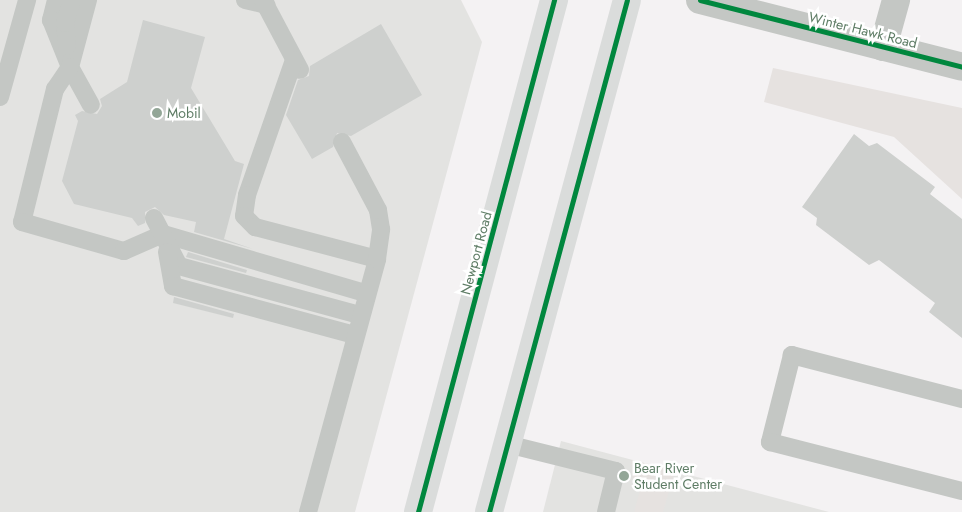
<!DOCTYPE html>
<style>
body{margin:0}
#map{position:relative;width:962px;height:512px;overflow:hidden;background:#f4f2f3;font-family:Jost,sans-serif}
div>[style]{position:absolute}
[style*='--x']{left:calc(var(--x)*1px);top:calc(var(--y)*1px);width:calc(var(--w)*1px);rotate:calc(var(--a)*1deg)}
.built>*{inset:0;background:#e3e3e1}
.green>*{inset:0;background:#e6e2e0}
.building>*{inset:0;background:#ced0ce}
.service>*{height:18px;margin:-9px;padding:0 9px;transform-origin:9px;border-radius:9px;background:#c4c7c4}
.minor>*{height:28px;margin:-14px;padding:0 14px;transform-origin:14px;border-radius:14px;background:#c4c7c4}
.primary>*{height:28px;margin:-14px;padding:0 14px;transform-origin:14px;border-radius:14px;background:#dadcdb}
.cycleway>*{height:5px;margin:-2.5px;padding:0 2.5px;transform-origin:2.5px;border-radius:2.5px;background:#00873e}
.dots>*{width:14px;height:14px;translate:-50% -50%;box-sizing:border-box;border:2px solid #fff;border-radius:50%}
span{translate:-50% -50%;white-space:nowrap;text-align:center;line-height:1.15;-webkit-text-stroke:5px #fff;paint-order:stroke}
.street-label{font-size:14px;color:#5f7d66}
.poi-label{font-size:14px;color:#5f7d66}
.left{translate:0 -50%;text-align:left}
</style>
<div id="map">
<div class="built">
<div style="clip-path:polygon(0 0,461px 0,482px 42px,355px 512px,0 512px)"></div>
<div style="clip-path:polygon(561px 441px,829px 512px,543px 512px)"></div>
</div>
<div class="green">
<div style="clip-path:polygon(773px 68px,962px 108px,962px 199px,894px 137px,764px 102px)"></div>
<div style="clip-path:polygon(631px 460px,675px 470px,663px 512px,634px 512px,641px 487px,633px 484px)"></div>
</div>
<div class="building">
<div style="clip-path:polygon(143px 20px,205px 37px,191px 88px,235px 161px,244px 164px,224px 239px,253px 249px,194px 232px,196px 222px,164px 215px,155px 207px,145px 212px,145px 223px,138px 226px,132px 218px,74px 204px,62px 181px,78px 121px,75px 115px,82px 111px,97px 114px,102px 106px,100px 99px,127px 82px)"></div>
<div style="clip-path:polygon(381px 24px,422px 95px,351px 136px,337px 133px,333px 147px,312px 159px,286px 115px,298px 80px,309px 76px,310px 66px)"></div>
<div style="clip-path:polygon(854px 134px,869px 146px,877px 143px,935px 187px,930px 194px,962px 219px,962px 338px,929px 312px,935px 303px,879px 260px,869px 265px,816px 225px,817px 218px,802px 207px)"></div>
<div style="clip-path:polygon(188px 252px,247px 270px,246px 273px,186px 257px)"></div>
<div style="clip-path:polygon(174px 297px,234px 314px,233px 318px,173px 303px)"></div>
</div>
<div class="service">
<div style="--x:56;--y:0;--w:21;--a:104"></div>
<div style="--x:51;--y:20;--w:51;--a:68"></div>
<div style="--x:70;--y:67;--w:43;--a:61.1"></div>
<div style="--x:88;--y:0;--w:69;--a:105"></div>
<div style="--x:70;--y:67;--w:27;--a:124"></div>
<div style="--x:55;--y:89;--w:137;--a:103.9"></div>
<div style="--x:22;--y:222;--w:106;--a:15.9"></div>
<div style="--x:124;--y:251;--w:43;--a:-23.6"></div>
<div style="--x:163;--y:234;--w:210;--a:16.3"></div>
<div style="--x:245;--y:0;--w:22;--a:13"></div>
<div style="--x:263;--y:0;--w:79;--a:62.1"></div>
<div style="--x:67;--y:46;--w:23;--a:-95"></div>
<div style="--x:65;--y:23;--w:24;--a:-73"></div>
<div style="--x:294;--y:60;--w:143;--a:109.2"></div>
<div style="--x:247;--y:195;--w:21;--a:98"></div>
<div style="--x:244;--y:216;--w:16;--a:45"></div>
<div style="--x:255;--y:227;--w:126;--a:14.7"></div>
<div style="--x:0;--y:97;--w:101;--a:-74.4"></div>
<div style="--x:154;--y:218;--w:54;--a:62.5"></div>
<div style="--x:179;--y:266;--w:187;--a:15.2"></div>
<div style="--x:167;--y:252;--w:35;--a:80"></div>
<div style="--x:173;--y:286;--w:188;--a:15.1"></div>
<div style="--x:962;--y:399;--w:176;--a:-165.5"></div>
<div style="--x:792;--y:355;--w:90;--a:104.2"></div>
<div style="--x:770;--y:442;--w:198;--a:14.3"></div>
<div style="--x:507;--y:444;--w:112;--a:13.9"></div>
<div style="--x:616;--y:471;--w:42;--a:103.7"></div>
<div style="--x:308;--y:512;--w:262;--a:-74.7"></div>
<div style="--x:377;--y:259;--w:30;--a:-82"></div>
<div style="--x:381;--y:229;--w:19;--a:-99"></div>
<div style="--x:378;--y:210;--w:77;--a:-117.9"></div>
</div>
<div class="minor">
<div style="--x:700;--y:0;--w:270;--a:14.3"></div>
<div style="--x:883;--y:47;--w:49;--a:-74.5"></div>
</div>
<div class="primary">
<div style="--x:418;--y:512;--w:530;--a:-75.12"></div>
<div style="--x:489;--y:512;--w:530;--a:-74.92"></div>
</div>
<div class="cycleway">
<div style="--x:700;--y:0;--w:270;--a:14.3"></div>
<div style="--x:418;--y:512;--w:530;--a:-75.12"></div>
<div style="--x:489;--y:512;--w:530;--a:-74.92"></div>
</div>
<div class="dots">
<div style="left:157px;top:113px;background:#93a697"></div>
<div style="left:624px;top:476px;background:#93a697"></div>
</div>
<div class="street-label">
<span style="left:863px;top:30px;rotate:14deg">Winter Hawk Road</span>
<span style="left:476px;top:253px;rotate:-75deg">Newport Road</span>
</div>
<div class="poi-label">
<span class="left" style="left:167px;top:113px">Mobil</span>
<span class="left" style="left:634px;top:476px">Bear River<br>Student Center</span>
</div>
</div>
